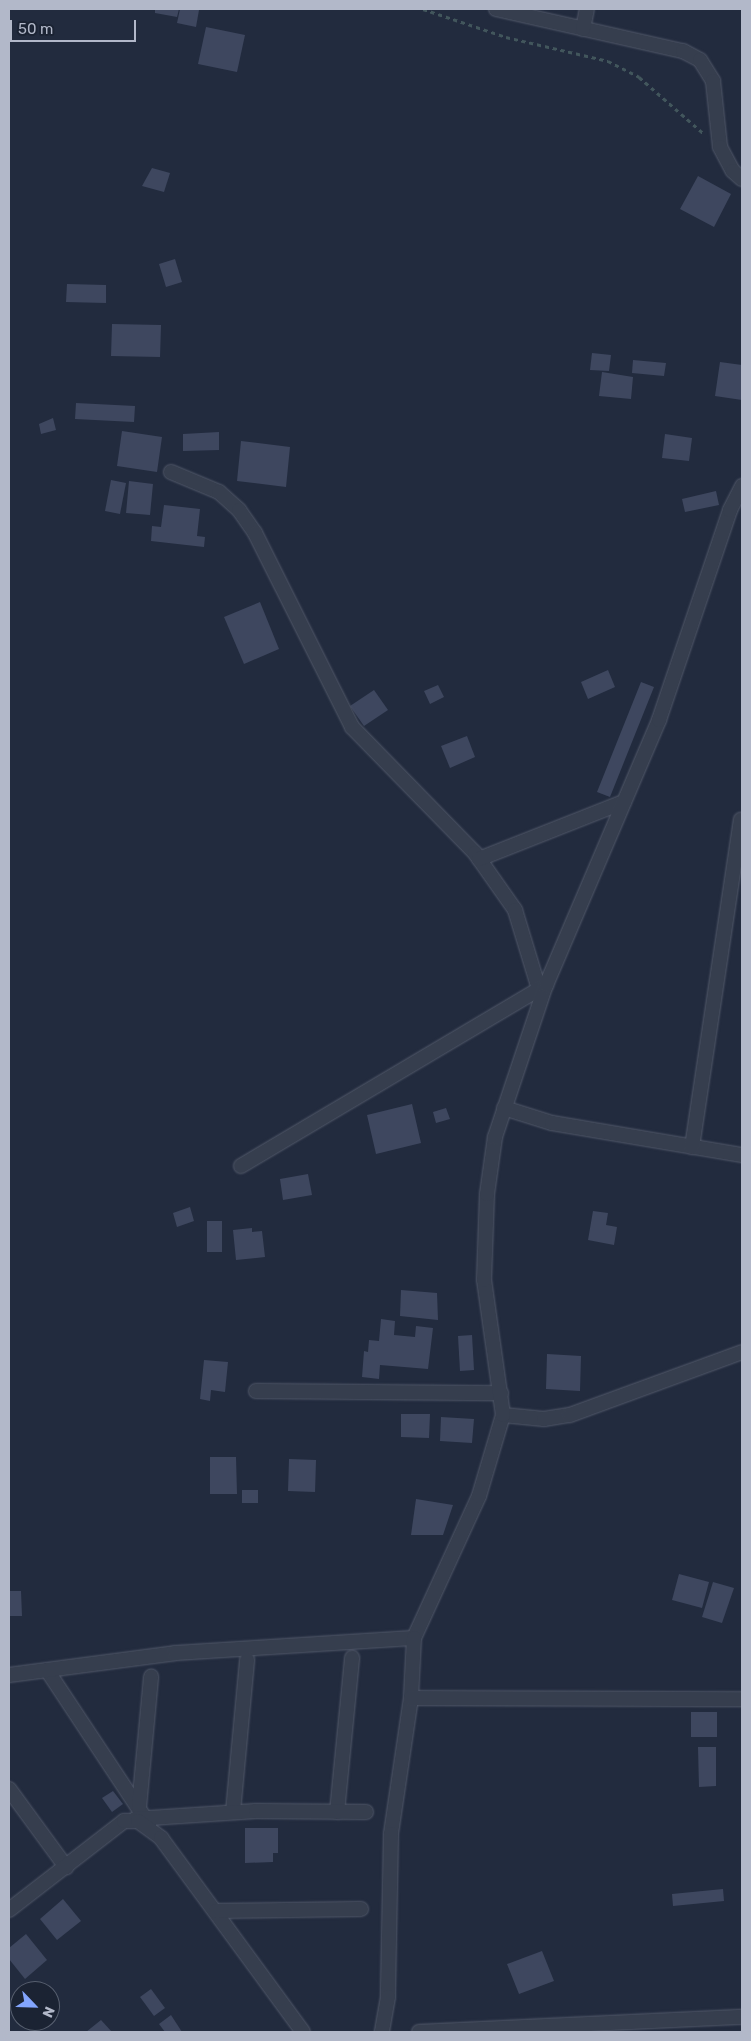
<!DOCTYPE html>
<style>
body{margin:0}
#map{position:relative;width:751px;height:2041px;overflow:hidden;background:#222b3e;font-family:Rubik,sans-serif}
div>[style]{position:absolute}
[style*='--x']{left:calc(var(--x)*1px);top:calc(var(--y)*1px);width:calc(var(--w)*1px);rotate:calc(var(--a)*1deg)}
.building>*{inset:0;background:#3e475f}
.path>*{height:3px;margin-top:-1.5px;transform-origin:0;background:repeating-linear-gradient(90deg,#42565c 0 4px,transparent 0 8px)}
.roads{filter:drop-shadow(0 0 1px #515869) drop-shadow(0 0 1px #515869)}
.street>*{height:14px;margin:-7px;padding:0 7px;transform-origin:7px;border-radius:7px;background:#363e4e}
span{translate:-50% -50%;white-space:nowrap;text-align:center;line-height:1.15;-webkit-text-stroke:4.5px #1b2333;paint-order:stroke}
.frame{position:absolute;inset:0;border:10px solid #b2b8c9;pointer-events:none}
.north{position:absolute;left:10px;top:1981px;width:50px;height:50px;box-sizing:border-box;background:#1b2333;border:1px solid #575f6f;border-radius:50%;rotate:114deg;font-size:14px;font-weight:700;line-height:20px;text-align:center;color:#b2b8c9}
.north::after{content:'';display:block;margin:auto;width:18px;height:22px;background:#83a5fe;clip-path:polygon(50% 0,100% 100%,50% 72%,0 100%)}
.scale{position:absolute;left:10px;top:20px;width:126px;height:22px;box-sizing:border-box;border:2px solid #b2b8c9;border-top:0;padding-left:6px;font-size:15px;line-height:18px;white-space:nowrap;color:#b2b8c9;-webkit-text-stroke:4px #1b2333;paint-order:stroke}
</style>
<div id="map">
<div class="building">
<div style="clip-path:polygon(155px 9px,179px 9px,177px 17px,155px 13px)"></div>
<div style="clip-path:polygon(180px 9px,199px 10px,196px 27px,177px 23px)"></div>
<div style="clip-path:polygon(206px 27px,245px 35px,237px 72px,198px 64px)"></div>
<div style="clip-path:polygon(152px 168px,170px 173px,164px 192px,142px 186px)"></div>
<div style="clip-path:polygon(698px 176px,731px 194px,714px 227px,680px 209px)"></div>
<div style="clip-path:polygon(175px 259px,182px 282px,166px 287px,159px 264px)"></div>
<div style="clip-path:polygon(67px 284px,106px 285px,106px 303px,66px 302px)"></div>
<div style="clip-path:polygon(112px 324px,161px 325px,160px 357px,111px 356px)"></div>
<div style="clip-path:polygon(592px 353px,611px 355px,609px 371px,590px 370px)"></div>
<div style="clip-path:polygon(633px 360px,666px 363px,664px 376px,632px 373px)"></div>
<div style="clip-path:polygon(720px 362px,742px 365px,742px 400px,715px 396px)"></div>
<div style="clip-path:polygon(602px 372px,633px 377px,631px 399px,599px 396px)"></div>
<div style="clip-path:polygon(76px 403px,135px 406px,134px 422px,75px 419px)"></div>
<div style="clip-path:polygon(53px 418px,56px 430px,41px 434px,39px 424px)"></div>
<div style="clip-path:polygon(122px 431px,162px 437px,157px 472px,117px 466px)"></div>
<div style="clip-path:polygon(219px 432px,219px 450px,183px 451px,183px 434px)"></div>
<div style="clip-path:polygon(665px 434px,692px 438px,689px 461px,662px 458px)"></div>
<div style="clip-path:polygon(241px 441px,290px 447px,286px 487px,237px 481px)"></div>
<div style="clip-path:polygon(111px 480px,126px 483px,120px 514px,105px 511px)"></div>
<div style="clip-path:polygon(129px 481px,153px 484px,150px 515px,126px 513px)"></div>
<div style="clip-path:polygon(716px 491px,719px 505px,685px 512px,682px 499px)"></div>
<div style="clip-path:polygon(164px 505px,200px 509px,197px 536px,205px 537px,204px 547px,151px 541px,152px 526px,161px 527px)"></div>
<div style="clip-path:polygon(260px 602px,279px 649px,244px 664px,224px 617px)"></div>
<div style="clip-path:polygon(608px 670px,615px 687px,588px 699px,581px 682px)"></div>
<div style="clip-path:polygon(641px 682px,654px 687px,610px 797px,597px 792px)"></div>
<div style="clip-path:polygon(438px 685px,444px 697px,430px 704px,424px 691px)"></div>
<div style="clip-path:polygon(374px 690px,388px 710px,364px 726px,350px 706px)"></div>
<div style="clip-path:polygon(467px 736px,475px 757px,450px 768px,441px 746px)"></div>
<div style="clip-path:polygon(412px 1104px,421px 1143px,376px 1154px,367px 1115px)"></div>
<div style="clip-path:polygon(446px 1108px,450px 1119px,436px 1123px,433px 1112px)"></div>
<div style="clip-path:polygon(308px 1174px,312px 1195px,283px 1200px,280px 1179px)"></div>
<div style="clip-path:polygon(190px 1207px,194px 1221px,177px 1227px,173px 1213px)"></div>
<div style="clip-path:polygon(593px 1211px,608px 1213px,606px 1225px,617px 1227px,614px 1245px,588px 1240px)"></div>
<div style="clip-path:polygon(207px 1221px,222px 1221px,222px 1252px,207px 1252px)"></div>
<div style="clip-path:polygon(252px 1228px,252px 1232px,262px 1231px,265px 1257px,236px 1260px,233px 1230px)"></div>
<div style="clip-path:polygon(401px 1290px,437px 1293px,438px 1320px,400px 1316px)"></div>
<div style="clip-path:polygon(381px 1319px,395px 1321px,394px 1335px,415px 1337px,416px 1326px,433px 1328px,428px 1369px,380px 1365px,379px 1379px,362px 1377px,364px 1351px,368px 1352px,369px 1340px,379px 1341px)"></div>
<div style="clip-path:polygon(472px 1335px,474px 1370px,460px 1371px,458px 1336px)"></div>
<div style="clip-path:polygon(547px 1354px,581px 1356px,580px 1391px,546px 1389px)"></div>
<div style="clip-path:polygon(204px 1360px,228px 1362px,225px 1392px,211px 1390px,210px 1401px,200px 1399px)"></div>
<div style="clip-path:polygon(401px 1414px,430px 1414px,429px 1438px,401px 1437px)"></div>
<div style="clip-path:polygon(441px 1417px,474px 1419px,472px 1443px,440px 1441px)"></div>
<div style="clip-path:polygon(210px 1457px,236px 1457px,237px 1494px,210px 1494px)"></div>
<div style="clip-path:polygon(289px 1459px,316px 1460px,315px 1492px,288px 1491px)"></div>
<div style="clip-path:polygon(242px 1490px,258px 1490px,258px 1503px,242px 1503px)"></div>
<div style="clip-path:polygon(416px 1499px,453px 1505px,443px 1535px,411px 1535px)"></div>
<div style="clip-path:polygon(679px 1574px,709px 1582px,702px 1608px,672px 1600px)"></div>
<div style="clip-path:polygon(713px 1582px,734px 1588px,722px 1623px,702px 1617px)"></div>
<div style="clip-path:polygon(9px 1591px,21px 1591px,22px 1616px,9px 1616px)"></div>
<div style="clip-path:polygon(691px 1712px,717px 1712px,717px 1737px,691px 1737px)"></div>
<div style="clip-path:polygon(698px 1747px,716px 1747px,716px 1786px,699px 1787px)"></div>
<div style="clip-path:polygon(113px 1791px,123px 1804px,112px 1812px,102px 1798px)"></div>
<div style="clip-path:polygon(245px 1828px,278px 1828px,278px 1853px,273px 1853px,273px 1862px,245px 1863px)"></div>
<div style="clip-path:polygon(723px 1889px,724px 1901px,673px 1906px,672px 1894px)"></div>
<div style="clip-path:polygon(63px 1899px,81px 1921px,57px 1940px,40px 1919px)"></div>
<div style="clip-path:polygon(26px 1934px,47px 1960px,25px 1979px,9px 1959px,9px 1948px)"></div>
<div style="clip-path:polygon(542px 1951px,554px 1981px,519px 1994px,507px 1964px)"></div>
<div style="clip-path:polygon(151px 1989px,165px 2008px,154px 2016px,140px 1997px)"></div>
<div style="clip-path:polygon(171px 2015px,182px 2032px,165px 2032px,159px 2024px)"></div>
<div style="clip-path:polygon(101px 2020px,112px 2032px,86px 2032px)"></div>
</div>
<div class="path">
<div style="--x:423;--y:9;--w:88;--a:18.6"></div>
<div style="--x:506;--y:37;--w:105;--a:13.2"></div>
<div style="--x:608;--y:61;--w:35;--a:27"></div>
<div style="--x:639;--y:77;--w:86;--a:41.2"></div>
</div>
<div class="roads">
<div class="street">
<div style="--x:496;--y:9;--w:192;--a:12.7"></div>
<div style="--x:683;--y:51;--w:19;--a:28"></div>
<div style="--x:700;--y:60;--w:25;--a:58"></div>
<div style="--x:713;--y:81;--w:66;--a:83.9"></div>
<div style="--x:720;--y:147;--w:27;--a:62"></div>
<div style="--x:733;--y:171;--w:12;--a:42"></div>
<div style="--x:583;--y:29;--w:20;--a:-79"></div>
<div style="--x:171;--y:472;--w:52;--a:22.6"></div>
<div style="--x:219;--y:492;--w:27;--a:42"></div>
<div style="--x:239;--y:510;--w:28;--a:55"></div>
<div style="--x:255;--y:533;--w:217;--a:63.4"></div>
<div style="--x:352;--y:727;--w:176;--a:45.7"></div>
<div style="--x:475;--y:853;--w:70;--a:54.9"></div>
<div style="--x:515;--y:910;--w:83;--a:73.1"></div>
<div style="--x:479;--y:859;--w:156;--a:-21.5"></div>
<div style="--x:504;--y:1108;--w:50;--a:17.4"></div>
<div style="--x:552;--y:1123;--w:193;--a:9.6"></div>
<div style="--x:692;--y:1147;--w:331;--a:-81.5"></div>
<div style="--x:241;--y:1166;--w:355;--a:-30.7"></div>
<div style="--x:256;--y:1391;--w:245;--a:0.5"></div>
<div style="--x:503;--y:1415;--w:41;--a:5.6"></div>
<div style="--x:544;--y:1419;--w:26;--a:-9"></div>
<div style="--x:570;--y:1415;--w:183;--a:-20.1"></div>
<div style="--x:414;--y:1638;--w:156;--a:-65.4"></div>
<div style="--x:479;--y:1496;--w:84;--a:-73.5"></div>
<div style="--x:503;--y:1415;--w:136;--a:-98"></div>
<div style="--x:484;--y:1280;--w:86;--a:-88"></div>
<div style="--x:487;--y:1194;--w:58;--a:-82"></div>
<div style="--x:495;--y:1137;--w:160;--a:-71.5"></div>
<div style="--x:546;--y:985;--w:288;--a:-66.9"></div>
<div style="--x:659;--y:720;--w:222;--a:-71.3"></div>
<div style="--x:730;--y:510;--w:27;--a:-63"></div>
<div style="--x:47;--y:1670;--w:185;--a:56.5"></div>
<div style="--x:9;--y:1675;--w:167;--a:-7.5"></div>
<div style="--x:175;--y:1653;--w:239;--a:-3.6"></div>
<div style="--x:414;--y:1638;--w:60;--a:92.9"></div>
<div style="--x:411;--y:1698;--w:137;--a:98.4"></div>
<div style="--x:391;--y:1834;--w:163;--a:91.1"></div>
<div style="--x:388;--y:1997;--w:36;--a:100"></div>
<div style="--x:411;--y:1698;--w:331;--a:0.2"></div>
<div style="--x:9;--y:1789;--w:97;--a:53.8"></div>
<div style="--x:139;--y:1807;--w:131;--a:-84.7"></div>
<div style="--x:233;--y:1812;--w:153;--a:-84.7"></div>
<div style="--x:337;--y:1812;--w:155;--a:-84.4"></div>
<div style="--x:135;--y:1819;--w:121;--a:-3.8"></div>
<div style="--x:256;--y:1811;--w:110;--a:0.5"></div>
<div style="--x:9;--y:1910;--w:145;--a:-37.7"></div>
<div style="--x:124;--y:1821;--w:14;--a:0"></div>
<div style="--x:138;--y:1821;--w:29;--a:36"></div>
<div style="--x:161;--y:1838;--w:240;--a:53.8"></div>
<div style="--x:216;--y:1911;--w:145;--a:-0.8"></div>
<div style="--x:419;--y:2032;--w:323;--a:-2.7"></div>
</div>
</div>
<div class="frame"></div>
<div class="north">N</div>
<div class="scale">50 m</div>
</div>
